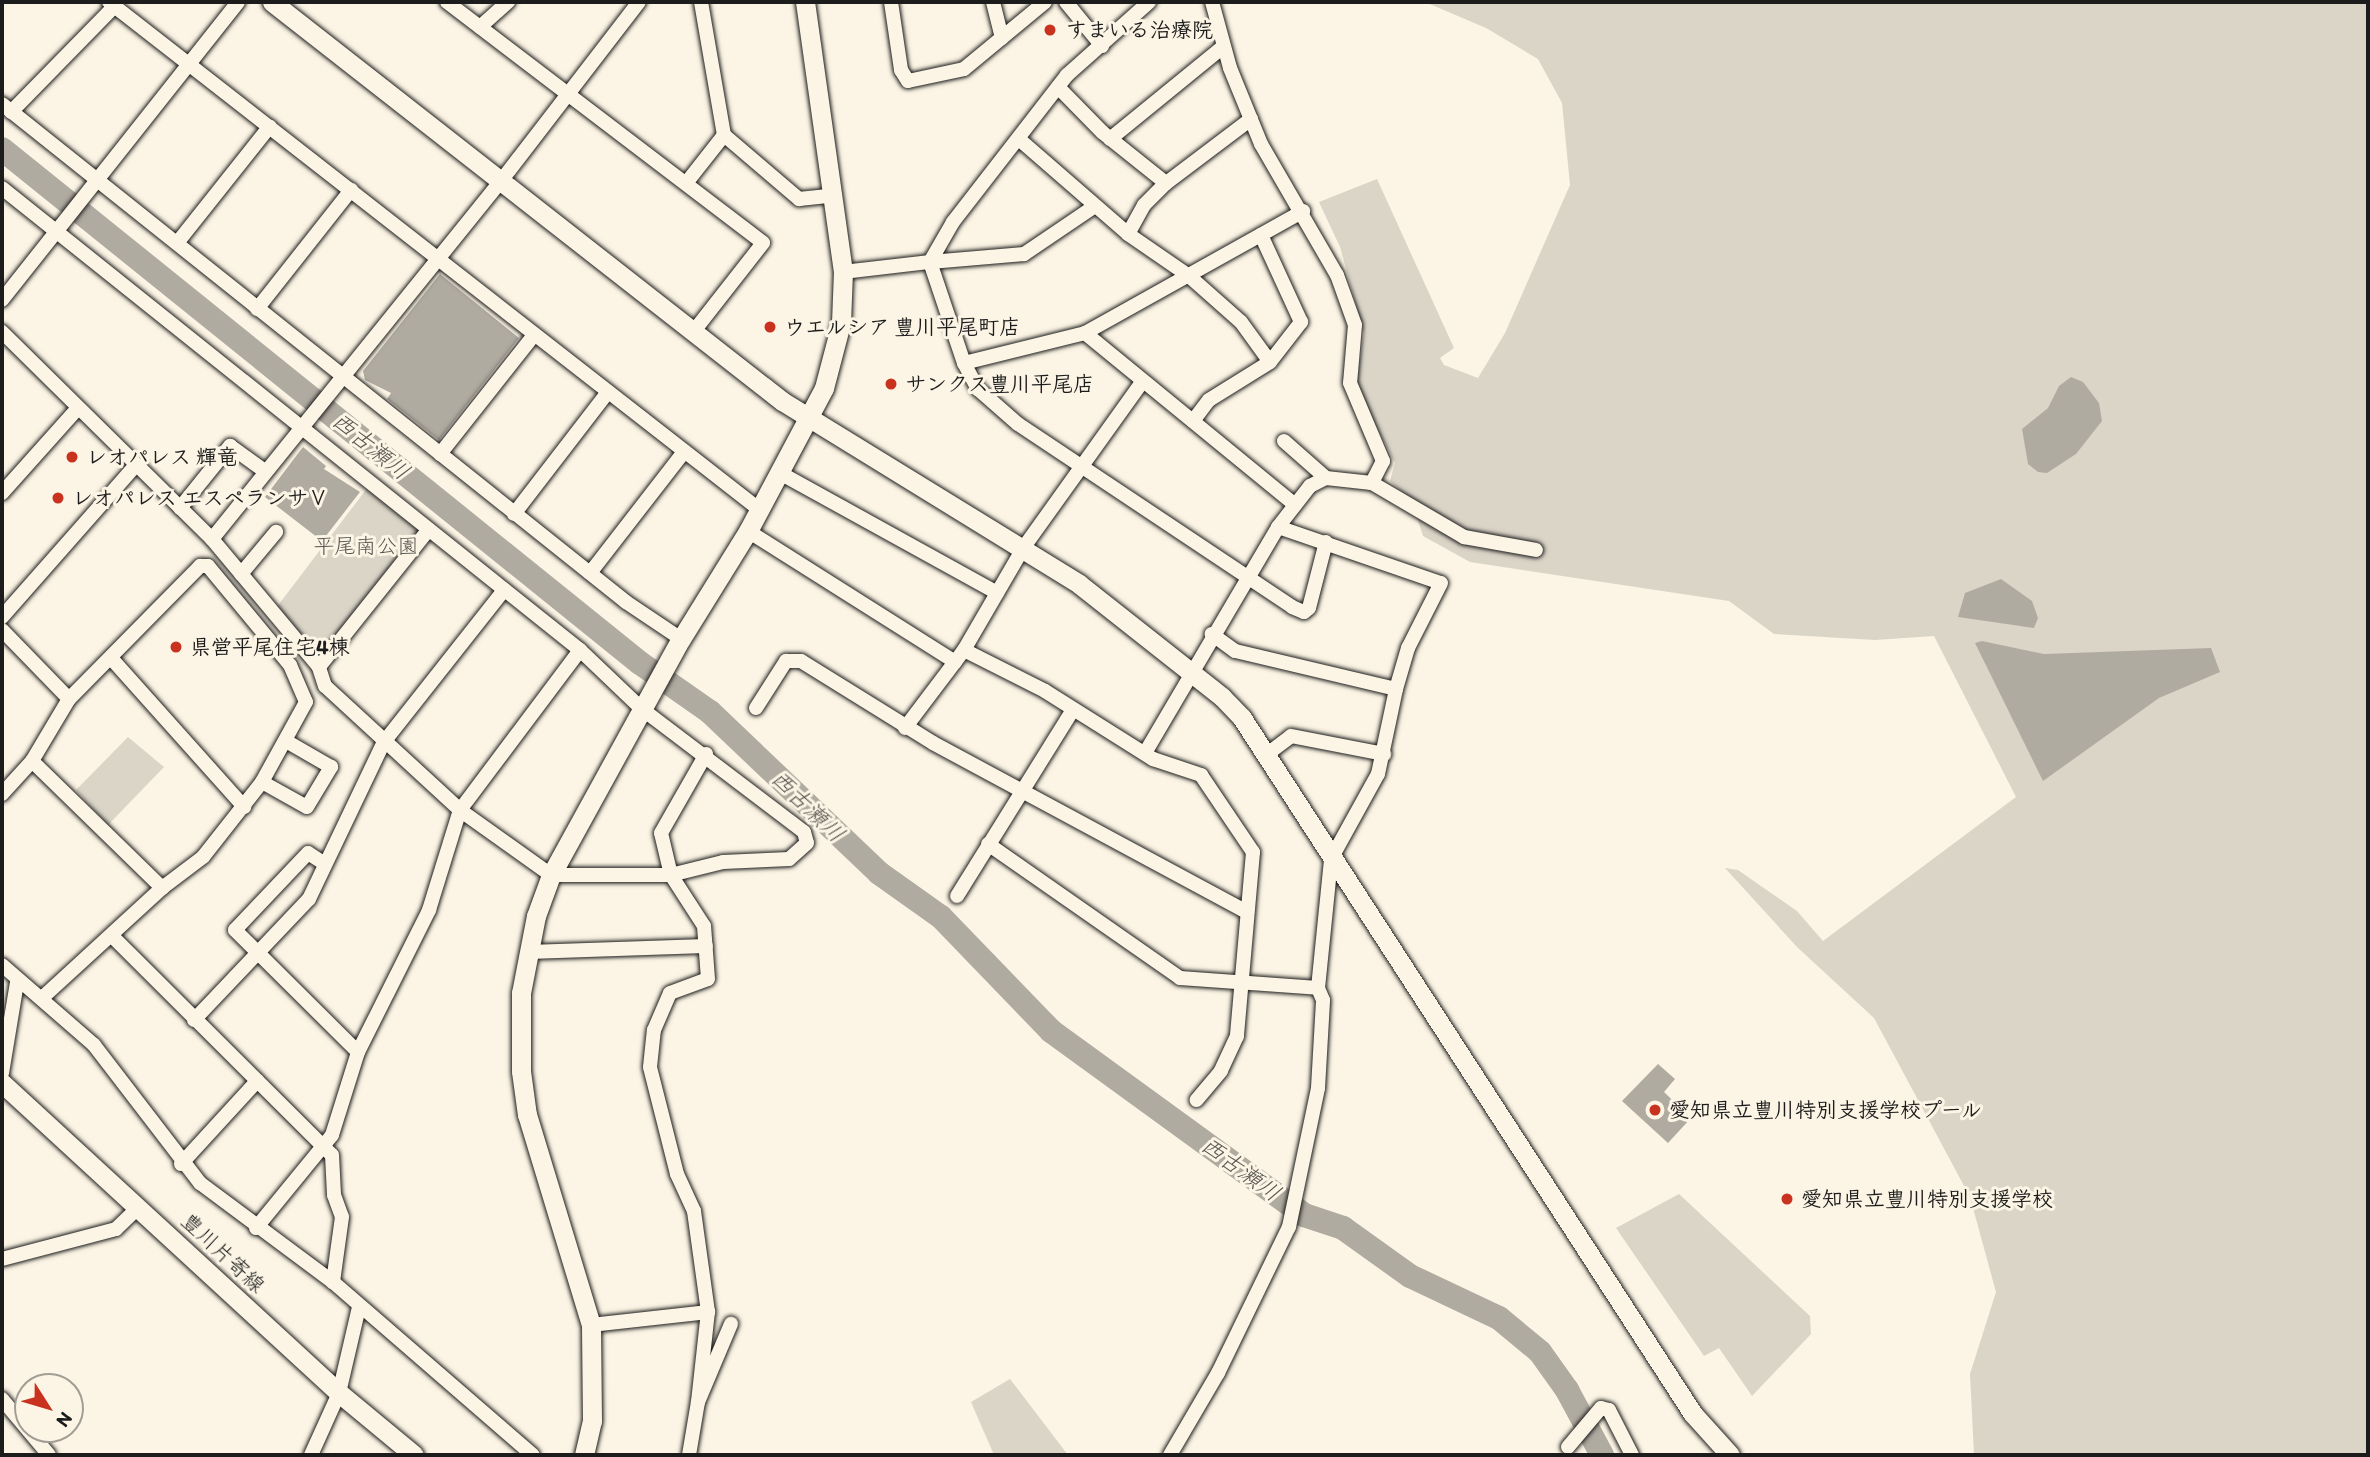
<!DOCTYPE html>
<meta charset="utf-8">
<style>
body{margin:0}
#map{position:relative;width:2370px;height:1457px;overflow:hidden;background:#fcf5e5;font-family:Itim,"Klee One",sans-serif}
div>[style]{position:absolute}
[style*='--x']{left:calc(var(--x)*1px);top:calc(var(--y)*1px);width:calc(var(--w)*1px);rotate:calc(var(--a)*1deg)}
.green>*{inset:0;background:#dbd5c8}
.water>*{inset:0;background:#b0aba1}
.river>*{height:24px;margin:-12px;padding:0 12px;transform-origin:12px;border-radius:12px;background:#b0aba1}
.roads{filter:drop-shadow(0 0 2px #1c1c1c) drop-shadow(0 0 2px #1c1c1c)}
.street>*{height:14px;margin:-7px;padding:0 7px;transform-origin:7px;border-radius:7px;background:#fcf5e5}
.secondary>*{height:19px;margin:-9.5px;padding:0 9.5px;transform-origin:9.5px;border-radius:9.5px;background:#fcf5e5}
.dots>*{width:19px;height:19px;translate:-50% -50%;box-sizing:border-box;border:4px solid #fcf5e5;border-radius:50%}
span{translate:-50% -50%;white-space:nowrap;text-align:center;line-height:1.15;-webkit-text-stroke:6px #fcf5e5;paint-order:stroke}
.poi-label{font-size:21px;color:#1c1c1c;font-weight:700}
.left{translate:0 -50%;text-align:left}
.park-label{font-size:21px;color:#555450}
.street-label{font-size:21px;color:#1c1c1c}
.water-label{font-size:23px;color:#575551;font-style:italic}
.frame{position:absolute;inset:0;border:4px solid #1c1c1c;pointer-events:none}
.north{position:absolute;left:14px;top:1373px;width:70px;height:70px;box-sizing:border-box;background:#fcf5e5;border:2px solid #a29e95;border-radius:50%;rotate:127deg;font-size:19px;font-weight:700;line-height:28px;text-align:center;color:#1c1c1c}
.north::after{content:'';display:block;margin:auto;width:24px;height:32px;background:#c8321e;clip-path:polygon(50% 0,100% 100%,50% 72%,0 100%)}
</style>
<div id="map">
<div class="green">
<div style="clip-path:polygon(1425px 2px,2368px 2px,2368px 1455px,1974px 1455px,1970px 1374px,1996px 1292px,1970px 1197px,1874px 1018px,1797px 947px,1725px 868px,1738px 870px,1797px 911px,1823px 941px,2016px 797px,1934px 636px,1875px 640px,1774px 634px,1729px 601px,1470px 562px,1423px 536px,1411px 499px,1390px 481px,1395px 463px,1356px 386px,1364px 333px,1340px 247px,1319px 202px,1377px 179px,1454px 348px,1440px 358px,1444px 365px,1478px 378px,1505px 333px,1570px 185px,1562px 103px,1538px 59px,1486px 28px)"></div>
<div style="clip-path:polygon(368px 487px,423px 530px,319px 660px,276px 608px)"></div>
<div style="clip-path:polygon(128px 737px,164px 767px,108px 825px,76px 790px)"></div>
<div style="clip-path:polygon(1679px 1194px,1810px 1316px,1811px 1334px,1752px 1396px,1719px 1348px,1704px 1356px,1616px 1228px)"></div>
<div style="clip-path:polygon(1010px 1379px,1068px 1455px,994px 1455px,971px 1402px)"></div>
</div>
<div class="water">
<div style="clip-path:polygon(440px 274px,519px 338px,439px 440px,387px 399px,391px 393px,365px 380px,363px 371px)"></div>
<div style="clip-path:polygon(2071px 377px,2083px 382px,2099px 403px,2102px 421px,2076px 454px,2047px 473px,2038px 472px,2028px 464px,2022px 429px,2048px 408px,2059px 386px)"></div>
<div style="clip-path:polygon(303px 447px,326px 466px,324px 469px,360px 492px,322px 541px,265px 497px)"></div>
<div style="clip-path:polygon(2001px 579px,2032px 601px,2038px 618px,2034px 628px,1958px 617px,1965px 593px)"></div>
<div style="clip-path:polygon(1982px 641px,2044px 654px,2211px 648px,2220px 672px,2159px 698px,2043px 781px,1975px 643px)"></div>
<div style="clip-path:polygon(1658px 1064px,1675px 1079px,1664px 1092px,1691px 1118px,1668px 1143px,1622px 1101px)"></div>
</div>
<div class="river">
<div style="--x:2;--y:149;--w:819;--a:38.86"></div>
<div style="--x:640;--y:663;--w:85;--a:35"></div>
<div style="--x:710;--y:712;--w:233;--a:43.6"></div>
<div style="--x:879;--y:873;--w:76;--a:35.4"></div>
<div style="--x:941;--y:917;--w:158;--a:46"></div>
<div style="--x:1051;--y:1031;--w:313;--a:36"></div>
<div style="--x:1304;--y:1215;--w:41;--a:18.4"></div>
<div style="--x:1343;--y:1228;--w:82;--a:35.6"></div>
<div style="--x:1410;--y:1276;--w:98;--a:25.3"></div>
<div style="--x:1499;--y:1318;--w:53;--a:39.7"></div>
<div style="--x:1540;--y:1352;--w:47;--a:54.6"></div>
<div style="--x:1567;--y:1390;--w:74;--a:61.7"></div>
</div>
<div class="roads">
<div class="street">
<div style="--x:109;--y:2;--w:826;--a:37.97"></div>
<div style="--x:447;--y:2;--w:397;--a:37.3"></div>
<div style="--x:763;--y:243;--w:112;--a:128.1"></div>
<div style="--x:701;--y:2;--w:135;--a:80.2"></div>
<div style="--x:724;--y:135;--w:99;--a:40.5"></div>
<div style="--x:799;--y:199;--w:36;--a:-6"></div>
<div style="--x:891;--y:2;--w:69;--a:81.6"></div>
<div style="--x:901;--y:70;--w:13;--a:58"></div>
<div style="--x:908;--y:81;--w:57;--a:-12.1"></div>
<div style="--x:964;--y:69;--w:105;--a:-39.6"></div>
<div style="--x:993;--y:2;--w:37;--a:76"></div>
<div style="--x:1066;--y:2;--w:57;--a:50.7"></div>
<div style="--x:1212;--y:2;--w:68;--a:74.7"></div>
<div style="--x:1230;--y:68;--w:82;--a:67.8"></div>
<div style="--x:1261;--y:144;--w:151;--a:59.9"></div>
<div style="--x:1337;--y:275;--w:53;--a:70.2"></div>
<div style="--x:1355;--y:325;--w:58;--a:94.9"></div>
<div style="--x:1350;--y:383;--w:85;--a:67.1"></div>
<div style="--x:1383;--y:461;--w:25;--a:117"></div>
<div style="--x:480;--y:27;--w:38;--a:-42"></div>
<div style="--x:1058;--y:87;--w:63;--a:45.6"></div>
<div style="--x:1102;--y:132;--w:82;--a:38.6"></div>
<div style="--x:2;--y:104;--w:798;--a:38.59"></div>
<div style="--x:626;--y:602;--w:66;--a:33.9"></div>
<div style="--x:11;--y:112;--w:147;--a:-45.6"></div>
<div style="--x:1110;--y:139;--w:146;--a:-39.2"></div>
<div style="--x:1020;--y:140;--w:143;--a:41"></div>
<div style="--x:1128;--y:234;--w:74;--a:34.5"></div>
<div style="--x:1189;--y:276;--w:69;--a:41.5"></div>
<div style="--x:1241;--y:322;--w:49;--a:54.1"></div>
<div style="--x:687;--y:182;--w:60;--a:-51.8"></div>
<div style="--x:2;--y:188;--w:740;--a:38.64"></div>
<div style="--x:580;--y:650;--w:86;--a:43.6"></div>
<div style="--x:642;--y:709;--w:203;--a:37.2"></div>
<div style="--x:804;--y:832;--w:11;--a:75"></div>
<div style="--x:807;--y:843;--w:24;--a:138"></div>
<div style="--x:789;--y:859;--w:66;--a:177.4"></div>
<div style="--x:723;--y:862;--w:54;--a:166"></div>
<div style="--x:671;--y:875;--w:120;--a:180"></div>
<div style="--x:551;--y:875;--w:112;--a:-144.5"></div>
<div style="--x:460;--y:810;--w:183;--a:-137.4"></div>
<div style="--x:325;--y:686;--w:20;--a:-108"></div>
<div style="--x:319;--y:667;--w:167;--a:-129.9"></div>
<div style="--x:212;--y:539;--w:295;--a:-135.4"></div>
<div style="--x:1095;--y:206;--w:86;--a:145.9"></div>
<div style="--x:1024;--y:254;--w:94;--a:175.1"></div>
<div style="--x:930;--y:262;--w:107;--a:71.4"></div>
<div style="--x:964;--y:363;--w:30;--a:62"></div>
<div style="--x:978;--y:389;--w:53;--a:41.2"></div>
<div style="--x:1018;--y:424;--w:329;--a:33.7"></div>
<div style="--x:1292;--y:607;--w:13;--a:23"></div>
<div style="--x:1304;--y:612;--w:6;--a:-39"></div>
<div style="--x:1309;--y:608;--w:68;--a:-75.6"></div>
<div style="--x:1128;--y:234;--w:33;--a:-61"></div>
<div style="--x:1144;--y:205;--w:30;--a:-45"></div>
<div style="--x:1165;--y:184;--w:108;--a:-37.1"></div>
<div style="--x:177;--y:243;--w:149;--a:-51.5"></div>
<div style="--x:843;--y:272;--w:88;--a:-6.6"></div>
<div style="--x:930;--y:262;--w:46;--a:-60.1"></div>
<div style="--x:953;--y:222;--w:186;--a:-52.2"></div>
<div style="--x:1067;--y:75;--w:110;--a:-41.7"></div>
<div style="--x:2;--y:300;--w:380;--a:-51.6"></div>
<div style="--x:257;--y:309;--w:152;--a:-51.7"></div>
<div style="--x:1085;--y:333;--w:271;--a:39.3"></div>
<div style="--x:964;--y:363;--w:125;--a:-13.9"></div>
<div style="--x:1085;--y:333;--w:250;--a:-29.2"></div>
<div style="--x:1193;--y:421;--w:26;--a:-53"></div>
<div style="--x:1209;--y:400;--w:72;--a:-31.9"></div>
<div style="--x:1270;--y:362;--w:51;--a:-52.2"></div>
<div style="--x:1301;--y:322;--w:96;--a:-114.7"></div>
<div style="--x:1284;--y:441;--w:56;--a:41.4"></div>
<div style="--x:440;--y:454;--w:152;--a:-51.7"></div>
<div style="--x:780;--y:473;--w:248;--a:28.9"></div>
<div style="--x:2;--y:493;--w:113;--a:-48.2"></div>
<div style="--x:180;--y:508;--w:80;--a:-51.1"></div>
<div style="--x:230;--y:446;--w:44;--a:35.8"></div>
<div style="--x:514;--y:514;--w:154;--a:-52.4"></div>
<div style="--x:1278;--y:527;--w:172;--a:19"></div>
<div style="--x:1441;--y:583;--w:73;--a:116.9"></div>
<div style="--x:1408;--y:648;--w:43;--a:106.3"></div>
<div style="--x:748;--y:531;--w:245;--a:32.3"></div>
<div style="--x:212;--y:539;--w:460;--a:-51.1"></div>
<div style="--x:501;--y:181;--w:226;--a:-52.4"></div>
<div style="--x:590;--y:573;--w:153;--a:-52.2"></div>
<div style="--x:241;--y:574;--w:55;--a:-50.2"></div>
<div style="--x:2;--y:617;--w:203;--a:-48.6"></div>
<div style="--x:2;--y:630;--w:96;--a:45.8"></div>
<div style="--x:964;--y:650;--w:91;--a:26.8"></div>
<div style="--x:1045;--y:691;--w:128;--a:32.2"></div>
<div style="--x:1153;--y:759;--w:51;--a:18.4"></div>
<div style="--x:1201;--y:775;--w:93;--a:56"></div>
<div style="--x:1253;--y:852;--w:185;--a:95"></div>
<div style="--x:1237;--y:1036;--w:38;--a:115"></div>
<div style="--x:1221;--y:1071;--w:38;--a:130"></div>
<div style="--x:111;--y:658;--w:200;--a:48.2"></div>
<div style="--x:319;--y:667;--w:176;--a:-51.4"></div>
<div style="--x:756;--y:708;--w:56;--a:-57.4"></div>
<div style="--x:786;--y:661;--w:15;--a:0"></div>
<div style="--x:801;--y:661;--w:155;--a:31.8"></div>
<div style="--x:933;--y:743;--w:357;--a:28.3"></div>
<div style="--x:905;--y:728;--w:98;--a:-52.9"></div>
<div style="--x:964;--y:650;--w:119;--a:-59.8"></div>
<div style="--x:1024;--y:547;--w:204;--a:-54.4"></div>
<div style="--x:1145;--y:753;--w:262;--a:-59.5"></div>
<div style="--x:1278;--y:527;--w:52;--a:-52"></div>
<div style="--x:1310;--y:486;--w:18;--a:-27"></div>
<div style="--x:1326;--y:478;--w:46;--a:6.2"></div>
<div style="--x:1372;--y:483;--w:107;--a:30.4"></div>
<div style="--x:1464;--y:537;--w:73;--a:10.2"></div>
<div style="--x:1266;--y:755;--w:31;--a:-37"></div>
<div style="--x:1291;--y:736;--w:95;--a:11"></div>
<div style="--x:32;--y:761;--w:182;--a:44.3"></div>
<div style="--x:262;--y:782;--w:51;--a:29.1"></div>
<div style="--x:307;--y:807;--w:47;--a:-59"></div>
<div style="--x:331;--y:767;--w:52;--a:-150"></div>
<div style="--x:2;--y:794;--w:45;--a:-47.7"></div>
<div style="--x:32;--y:761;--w:72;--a:-59.2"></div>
<div style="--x:69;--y:699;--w:187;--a:-45.4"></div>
<div style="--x:200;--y:566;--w:8;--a:0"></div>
<div style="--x:208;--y:566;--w:129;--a:50.4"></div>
<div style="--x:290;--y:665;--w:40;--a:66.6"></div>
<div style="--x:306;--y:702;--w:91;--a:118.8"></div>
<div style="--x:262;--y:782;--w:95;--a:128.2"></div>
<div style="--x:203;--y:857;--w:51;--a:142.9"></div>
<div style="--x:162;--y:888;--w:163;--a:137.5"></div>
<div style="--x:988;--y:844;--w:234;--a:34.9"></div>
<div style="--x:1180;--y:978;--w:138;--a:4.1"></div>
<div style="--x:325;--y:864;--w:20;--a:-147"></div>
<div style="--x:308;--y:853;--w:106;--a:133.5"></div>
<div style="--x:235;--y:930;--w:173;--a:44.8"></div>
<div style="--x:957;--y:896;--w:218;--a:-58.1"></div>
<div style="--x:112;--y:936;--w:310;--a:44.9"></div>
<div style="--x:332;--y:1155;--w:40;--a:87.1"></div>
<div style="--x:334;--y:1195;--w:23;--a:70"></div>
<div style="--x:342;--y:1217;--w:66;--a:97.9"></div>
<div style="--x:528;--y:952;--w:178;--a:-1.9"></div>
<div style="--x:2;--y:965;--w:122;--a:41"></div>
<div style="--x:94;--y:1045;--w:174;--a:52.5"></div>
<div style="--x:200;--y:1183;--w:166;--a:36.7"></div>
<div style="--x:333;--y:1282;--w:264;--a:40.9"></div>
<div style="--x:194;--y:1020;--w:167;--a:-46.5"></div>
<div style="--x:309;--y:899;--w:174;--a:-64.5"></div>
<div style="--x:384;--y:742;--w:194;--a:-51.7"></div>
<div style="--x:2;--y:1073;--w:92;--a:-80.6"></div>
<div style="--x:181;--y:1164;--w:113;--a:-47.5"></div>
<div style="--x:256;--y:1228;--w:120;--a:-50.7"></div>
<div style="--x:332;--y:1135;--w:87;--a:-72.6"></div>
<div style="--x:358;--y:1052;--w:159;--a:-63.4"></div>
<div style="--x:429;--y:910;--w:105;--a:-72.8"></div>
<div style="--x:460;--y:810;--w:200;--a:-53.1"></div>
<div style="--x:2;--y:1259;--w:118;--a:-14.7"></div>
<div style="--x:116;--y:1229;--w:32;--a:-44"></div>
<div style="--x:591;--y:1325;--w:118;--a:-6.3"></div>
<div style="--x:2;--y:1399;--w:73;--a:50"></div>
<div style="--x:698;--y:1402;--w:91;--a:-83.7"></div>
<div style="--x:708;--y:1312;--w:102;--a:-97.9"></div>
<div style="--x:694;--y:1211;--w:41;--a:-114.7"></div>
<div style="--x:677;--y:1174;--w:110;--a:-104.2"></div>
<div style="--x:650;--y:1067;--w:37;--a:-84"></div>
<div style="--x:654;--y:1030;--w:40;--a:-66.6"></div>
<div style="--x:670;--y:993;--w:40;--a:-20.2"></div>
<div style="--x:708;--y:979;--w:53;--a:-94.3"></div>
<div style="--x:704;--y:926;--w:61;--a:-122.9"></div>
<div style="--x:671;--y:875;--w:43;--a:-103.4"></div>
<div style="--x:661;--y:833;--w:91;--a:-60.3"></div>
<div style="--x:1568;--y:1447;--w:51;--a:-49.8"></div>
<div style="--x:1601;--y:1408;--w:8;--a:14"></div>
<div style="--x:1609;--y:1410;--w:51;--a:62.9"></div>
<div style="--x:311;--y:1455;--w:68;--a:-65.7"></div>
<div style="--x:339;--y:1393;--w:88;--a:-76.9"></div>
<div style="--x:689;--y:1455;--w:54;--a:-80.4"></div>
<div style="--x:698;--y:1402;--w:85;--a:-67.1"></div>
<div style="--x:1170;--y:1455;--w:95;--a:-59.7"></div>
<div style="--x:1218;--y:1373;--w:162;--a:-64.1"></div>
<div style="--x:1289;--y:1227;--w:142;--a:-78.2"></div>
<div style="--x:1318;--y:1088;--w:88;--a:-86.7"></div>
<div style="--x:1323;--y:1000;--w:13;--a:-113"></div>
<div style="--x:1318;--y:988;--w:130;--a:-84.2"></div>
<div style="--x:1331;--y:859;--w:97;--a:-61.1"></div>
<div style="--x:1378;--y:774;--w:87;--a:-78"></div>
<div style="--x:1396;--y:689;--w:165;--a:-166.7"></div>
<div style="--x:1235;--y:651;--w:29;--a:-144"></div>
</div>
<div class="secondary">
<div style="--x:272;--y:2;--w:648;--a:38.04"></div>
<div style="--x:782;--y:401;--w:349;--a:31.6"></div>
<div style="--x:1079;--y:584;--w:182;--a:38.3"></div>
<div style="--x:1222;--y:697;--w:29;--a:46"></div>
<div style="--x:1242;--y:718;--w:829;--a:57.06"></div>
<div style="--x:1693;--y:1414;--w:55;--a:47.9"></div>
<div style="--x:2;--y:1083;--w:458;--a:42.6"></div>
<div style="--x:339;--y:1393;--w:97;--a:39.6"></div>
<div style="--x:584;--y:1455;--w:35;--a:-77"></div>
<div style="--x:592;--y:1421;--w:96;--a:-90.6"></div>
<div style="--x:591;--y:1325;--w:220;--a:-106.9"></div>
<div style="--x:527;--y:1115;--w:44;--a:-97.8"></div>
<div style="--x:521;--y:1071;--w:78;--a:-90"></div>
<div style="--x:521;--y:993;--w:78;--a:-79"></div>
<div style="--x:536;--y:916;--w:44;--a:-69.9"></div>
<div style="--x:551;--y:875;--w:269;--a:-61.2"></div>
<div style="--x:681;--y:639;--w:127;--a:-58.2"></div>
<div style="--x:748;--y:531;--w:162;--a:-62"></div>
<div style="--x:824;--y:388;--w:67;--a:-75.3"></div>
<div style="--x:841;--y:323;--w:51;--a:-87.8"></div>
<div style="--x:843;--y:272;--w:273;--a:-98"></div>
</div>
</div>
<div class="dots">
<div style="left:1050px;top:30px;background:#c8321e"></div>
<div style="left:770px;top:327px;background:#c8321e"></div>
<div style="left:891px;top:384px;background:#c8321e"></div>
<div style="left:72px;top:457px;background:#c8321e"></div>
<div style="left:58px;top:498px;background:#c8321e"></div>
<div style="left:176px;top:647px;background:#c8321e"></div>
<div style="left:1655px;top:1110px;background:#c8321e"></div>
<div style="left:1787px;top:1199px;background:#c8321e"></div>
</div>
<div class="poi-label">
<span class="left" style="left:1066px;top:30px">すまいる治療院</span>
<span class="left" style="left:784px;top:327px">ウエルシア 豊川平尾町店</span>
<span class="left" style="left:905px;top:384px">サンクス豊川平尾店</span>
<span class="left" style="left:86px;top:457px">レオパレス 輝竜</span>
<span class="left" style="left:72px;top:498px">レオパレス エスペランサⅤ</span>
<span class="left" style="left:190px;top:647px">県営平尾住宅4棟</span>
<span class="left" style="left:1669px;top:1110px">愛知県立豊川特別支援学校プール</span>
<span class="left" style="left:1801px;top:1199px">愛知県立豊川特別支援学校</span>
</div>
<div class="park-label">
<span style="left:366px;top:546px">平尾南公園</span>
</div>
<div class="street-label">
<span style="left:223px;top:1253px;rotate:43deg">豊川片寄線</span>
</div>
<div class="water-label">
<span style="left:371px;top:446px;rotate:39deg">西古瀬川</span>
<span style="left:808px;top:806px;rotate:44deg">西古瀬川</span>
<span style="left:1241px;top:1169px;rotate:36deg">西古瀬川</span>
</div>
<div class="frame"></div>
<div class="north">N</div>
</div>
